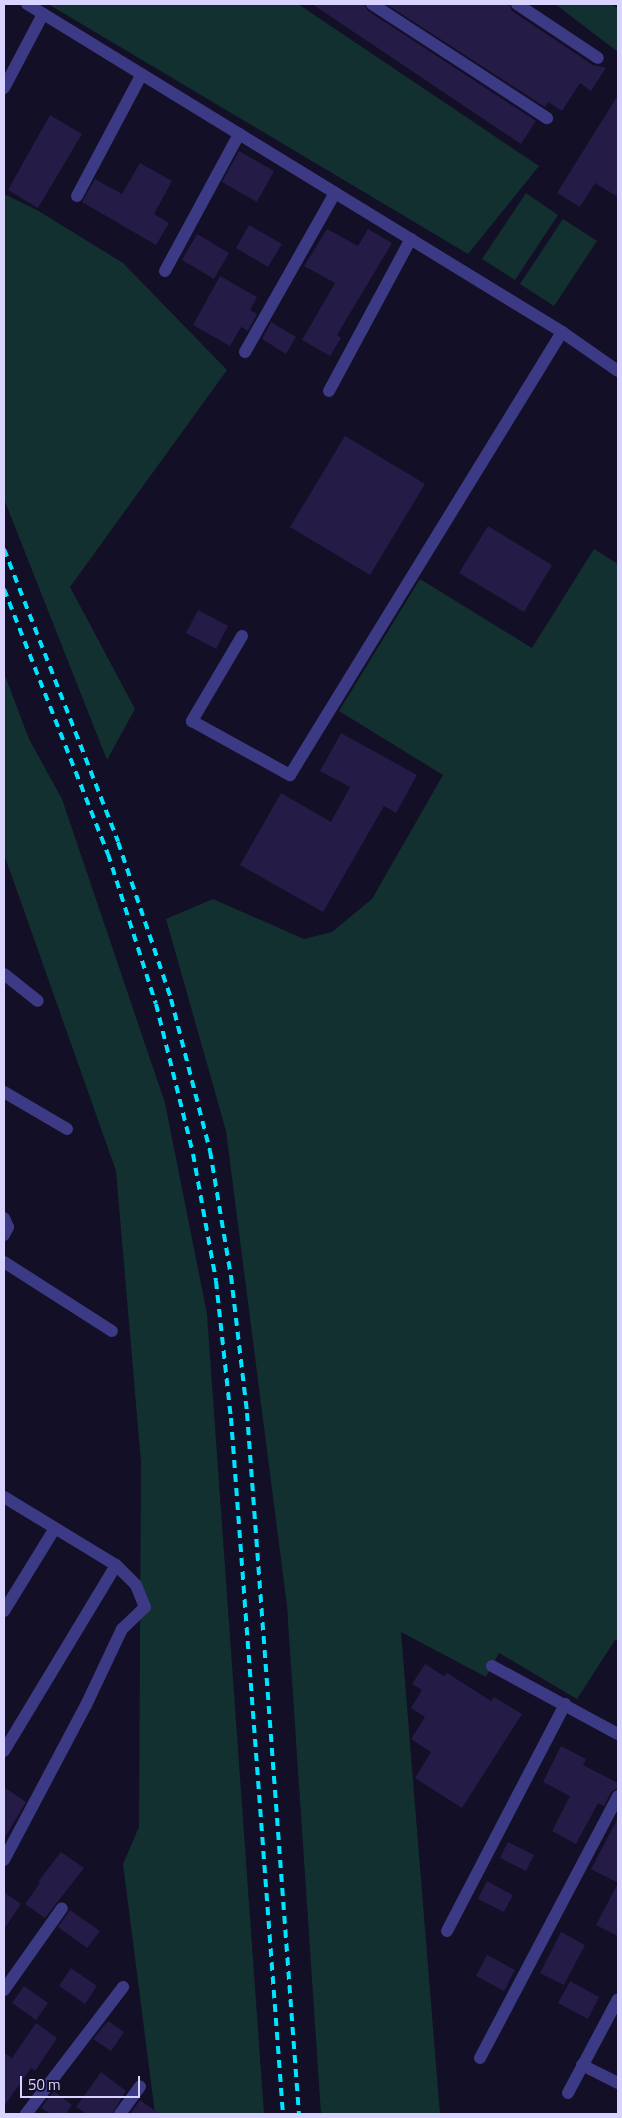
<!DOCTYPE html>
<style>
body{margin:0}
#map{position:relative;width:622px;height:2118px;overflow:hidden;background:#130f26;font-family:"Titillium Web",sans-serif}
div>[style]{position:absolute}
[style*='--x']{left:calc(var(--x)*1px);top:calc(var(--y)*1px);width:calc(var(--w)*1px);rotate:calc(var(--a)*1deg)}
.green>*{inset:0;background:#12302f}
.building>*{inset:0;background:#241b47}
.minor>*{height:12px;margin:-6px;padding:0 6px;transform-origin:6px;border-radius:6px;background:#3d3a85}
.rail>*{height:4px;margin-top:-2px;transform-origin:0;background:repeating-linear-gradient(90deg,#00e5ff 0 8px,transparent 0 14px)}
span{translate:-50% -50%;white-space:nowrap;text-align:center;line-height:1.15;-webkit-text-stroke:4px #130f26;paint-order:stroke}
.frame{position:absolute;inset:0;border:5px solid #d9d4ff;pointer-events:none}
.scale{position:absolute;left:20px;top:2076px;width:120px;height:22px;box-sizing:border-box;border:2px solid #d9d4ff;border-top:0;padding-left:6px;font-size:15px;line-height:18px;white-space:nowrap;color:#d9d4ff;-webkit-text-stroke:4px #130f26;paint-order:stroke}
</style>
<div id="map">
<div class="green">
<div style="clip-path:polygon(48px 4px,298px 4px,539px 166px,468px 254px)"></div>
<div style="clip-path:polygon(555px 4px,612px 4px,618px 9px,618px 52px)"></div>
<div style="clip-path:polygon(526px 193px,558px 215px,515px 280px,482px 259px)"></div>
<div style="clip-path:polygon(4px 194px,37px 210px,123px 263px,227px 370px,70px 587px,135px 709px,107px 760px,4px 499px)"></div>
<div style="clip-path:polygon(563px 219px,597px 241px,554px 306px,520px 284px)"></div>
<div style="clip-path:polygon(594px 549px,618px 564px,618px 1641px,615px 1640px,577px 1699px,499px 1653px,486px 1677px,401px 1632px,440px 2114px,321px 2114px,287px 1606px,226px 1131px,166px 919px,213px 899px,304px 939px,332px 932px,372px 899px,443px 775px,339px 711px,420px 579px,532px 648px)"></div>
<div style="clip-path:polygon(4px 673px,29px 739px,62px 799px,165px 1103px,207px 1314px,264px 2114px,155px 2114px,123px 1864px,139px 1827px,141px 1462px,116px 1171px,4px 854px)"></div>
</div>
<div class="building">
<div style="clip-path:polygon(312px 4px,364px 4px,368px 11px,536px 121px,521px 144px)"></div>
<div style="clip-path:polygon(386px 4px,509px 4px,512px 11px,593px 65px,606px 68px,591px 91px,580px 83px,562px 111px,548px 102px,545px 107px)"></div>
<div style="clip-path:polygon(618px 95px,618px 197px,595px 183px,580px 207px,557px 193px)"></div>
<div style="clip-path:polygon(50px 115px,82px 134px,38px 208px,8px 190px)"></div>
<div style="clip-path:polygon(239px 151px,274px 171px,257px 202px,222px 182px)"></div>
<div style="clip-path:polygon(140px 163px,172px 181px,154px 214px,169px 223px,156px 245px,82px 202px,95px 179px,122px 194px)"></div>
<div style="clip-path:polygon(249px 225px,282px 244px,268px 267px,236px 248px)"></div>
<div style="clip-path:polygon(327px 229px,358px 246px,368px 229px,392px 243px,337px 335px,341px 338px,330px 356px,302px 340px,335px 283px,304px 266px)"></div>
<div style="clip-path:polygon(197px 234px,229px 253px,214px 279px,182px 260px)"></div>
<div style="clip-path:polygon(220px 276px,257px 297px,250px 310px,257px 314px,248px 331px,241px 327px,230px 346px,193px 325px)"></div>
<div style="clip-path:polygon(271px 322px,296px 337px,286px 354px,262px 339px)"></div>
<div style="clip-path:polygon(345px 436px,425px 484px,370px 575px,290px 527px)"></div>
<div style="clip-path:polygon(488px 526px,552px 565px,524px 612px,459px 573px)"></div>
<div style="clip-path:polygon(198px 610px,228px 626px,216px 649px,186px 633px)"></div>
<div style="clip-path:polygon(341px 733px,417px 775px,396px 813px,384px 806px,323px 912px,240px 865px,281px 793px,331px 822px,350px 787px,320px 771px)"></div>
<div style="clip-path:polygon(425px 1664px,444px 1676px,447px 1673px,491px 1701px,494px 1697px,522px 1714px,462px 1808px,415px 1778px,431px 1752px,411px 1739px,425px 1717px,411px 1708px,422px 1690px,412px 1684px)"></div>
<div style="clip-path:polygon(561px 1746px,586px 1759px,583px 1765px,618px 1783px,618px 1788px,611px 1792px,604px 1806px,598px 1803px,576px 1844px,552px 1831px,570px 1796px,543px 1782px)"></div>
<div style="clip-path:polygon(4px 1787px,26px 1802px,4px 1839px)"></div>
<div style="clip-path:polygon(618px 1818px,618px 1936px,596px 1925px,618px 1883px,591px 1869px)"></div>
<div style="clip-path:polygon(508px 1842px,534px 1855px,526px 1871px,500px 1858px)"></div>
<div style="clip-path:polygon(61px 1852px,84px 1868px,45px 1918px,25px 1904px,40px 1883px,38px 1882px)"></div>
<div style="clip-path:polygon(487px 1881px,513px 1895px,504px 1912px,478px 1899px)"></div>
<div style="clip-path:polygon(4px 1892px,21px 1904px,4px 1929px)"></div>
<div style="clip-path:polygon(70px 1910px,100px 1931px,87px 1948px,58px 1927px)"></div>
<div style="clip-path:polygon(561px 1932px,585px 1945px,564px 1985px,540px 1973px)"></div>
<div style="clip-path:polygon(487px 1955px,515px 1970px,504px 1991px,476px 1976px)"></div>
<div style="clip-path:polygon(71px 1968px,97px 1986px,85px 2004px,59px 1986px)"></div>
<div style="clip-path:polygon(570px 1981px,599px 1997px,588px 2019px,558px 2003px)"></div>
<div style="clip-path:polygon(24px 1986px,48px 2003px,36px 2020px,12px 2003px)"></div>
<div style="clip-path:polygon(108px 2021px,124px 2032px,111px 2051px,93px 2039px)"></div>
<div style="clip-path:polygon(36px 2023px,57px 2038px,35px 2071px,31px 2068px,4px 2106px,4px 2053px,12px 2058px)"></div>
<div style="clip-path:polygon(101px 2072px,126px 2091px,112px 2114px,87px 2114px,76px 2107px)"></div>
<div style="clip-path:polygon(54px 2091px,72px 2105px,66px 2114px,51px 2114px,41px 2108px)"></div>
<div style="clip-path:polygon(140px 2100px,160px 2114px,130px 2114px)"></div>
</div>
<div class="minor">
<div style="--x:27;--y:4;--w:628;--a:31.51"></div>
<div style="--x:562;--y:332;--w:68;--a:34.9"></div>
<div style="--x:372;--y:4;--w:209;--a:33.1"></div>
<div style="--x:517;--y:4;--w:97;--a:33.7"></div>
<div style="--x:4;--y:88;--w:84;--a:-62.2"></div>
<div style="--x:77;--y:196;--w:138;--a:-62"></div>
<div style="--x:165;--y:271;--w:156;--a:-61.6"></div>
<div style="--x:245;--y:352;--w:183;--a:-60.5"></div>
<div style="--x:329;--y:391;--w:173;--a:-61.7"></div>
<div style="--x:242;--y:636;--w:99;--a:120.5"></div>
<div style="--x:192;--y:721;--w:112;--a:28.9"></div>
<div style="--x:290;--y:775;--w:520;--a:-58.45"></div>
<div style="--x:4;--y:974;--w:43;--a:38.5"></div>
<div style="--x:4;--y:1092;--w:73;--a:30.4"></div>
<div style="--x:4;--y:1218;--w:10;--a:66"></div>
<div style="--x:8;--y:1227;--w:9;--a:117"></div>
<div style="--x:4;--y:1262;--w:128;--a:32.6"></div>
<div style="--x:4;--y:1497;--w:131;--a:31.3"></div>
<div style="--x:116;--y:1565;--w:28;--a:45"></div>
<div style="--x:136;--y:1585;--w:24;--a:68"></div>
<div style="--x:145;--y:1607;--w:32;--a:136"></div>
<div style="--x:122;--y:1629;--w:84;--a:115.3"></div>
<div style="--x:86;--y:1705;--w:175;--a:117.9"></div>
<div style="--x:4;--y:1611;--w:97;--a:-58.4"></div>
<div style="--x:492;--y:1666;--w:143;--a:28.4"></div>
<div style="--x:4;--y:1751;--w:217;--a:-58.9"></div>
<div style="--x:447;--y:1931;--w:256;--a:-62.5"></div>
<div style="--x:4;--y:1990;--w:100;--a:-54.7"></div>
<div style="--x:480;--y:2058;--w:296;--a:-62.2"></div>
<div style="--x:582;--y:2065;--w:40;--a:26.6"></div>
<div style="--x:568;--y:2093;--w:106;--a:-62"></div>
<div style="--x:26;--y:2114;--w:160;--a:-52.6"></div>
<div style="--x:120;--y:2114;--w:34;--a:-54"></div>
</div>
<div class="rail">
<div style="--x:4;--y:549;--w:314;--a:68.7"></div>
<div style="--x:118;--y:842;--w:166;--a:71.3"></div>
<div style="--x:171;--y:999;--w:157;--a:75.6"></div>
<div style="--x:210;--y:1151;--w:127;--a:80.5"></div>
<div style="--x:231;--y:1276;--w:138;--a:83.3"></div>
<div style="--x:247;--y:1413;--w:703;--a:85.76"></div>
<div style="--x:4;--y:589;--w:285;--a:68.6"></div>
<div style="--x:108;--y:854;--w:157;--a:72.3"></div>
<div style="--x:156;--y:1004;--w:154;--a:76.1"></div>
<div style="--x:193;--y:1154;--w:129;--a:79.7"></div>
<div style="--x:216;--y:1281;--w:138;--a:83.8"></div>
<div style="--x:231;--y:1418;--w:698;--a:85.73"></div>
</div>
<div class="frame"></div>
<div class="scale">50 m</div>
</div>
